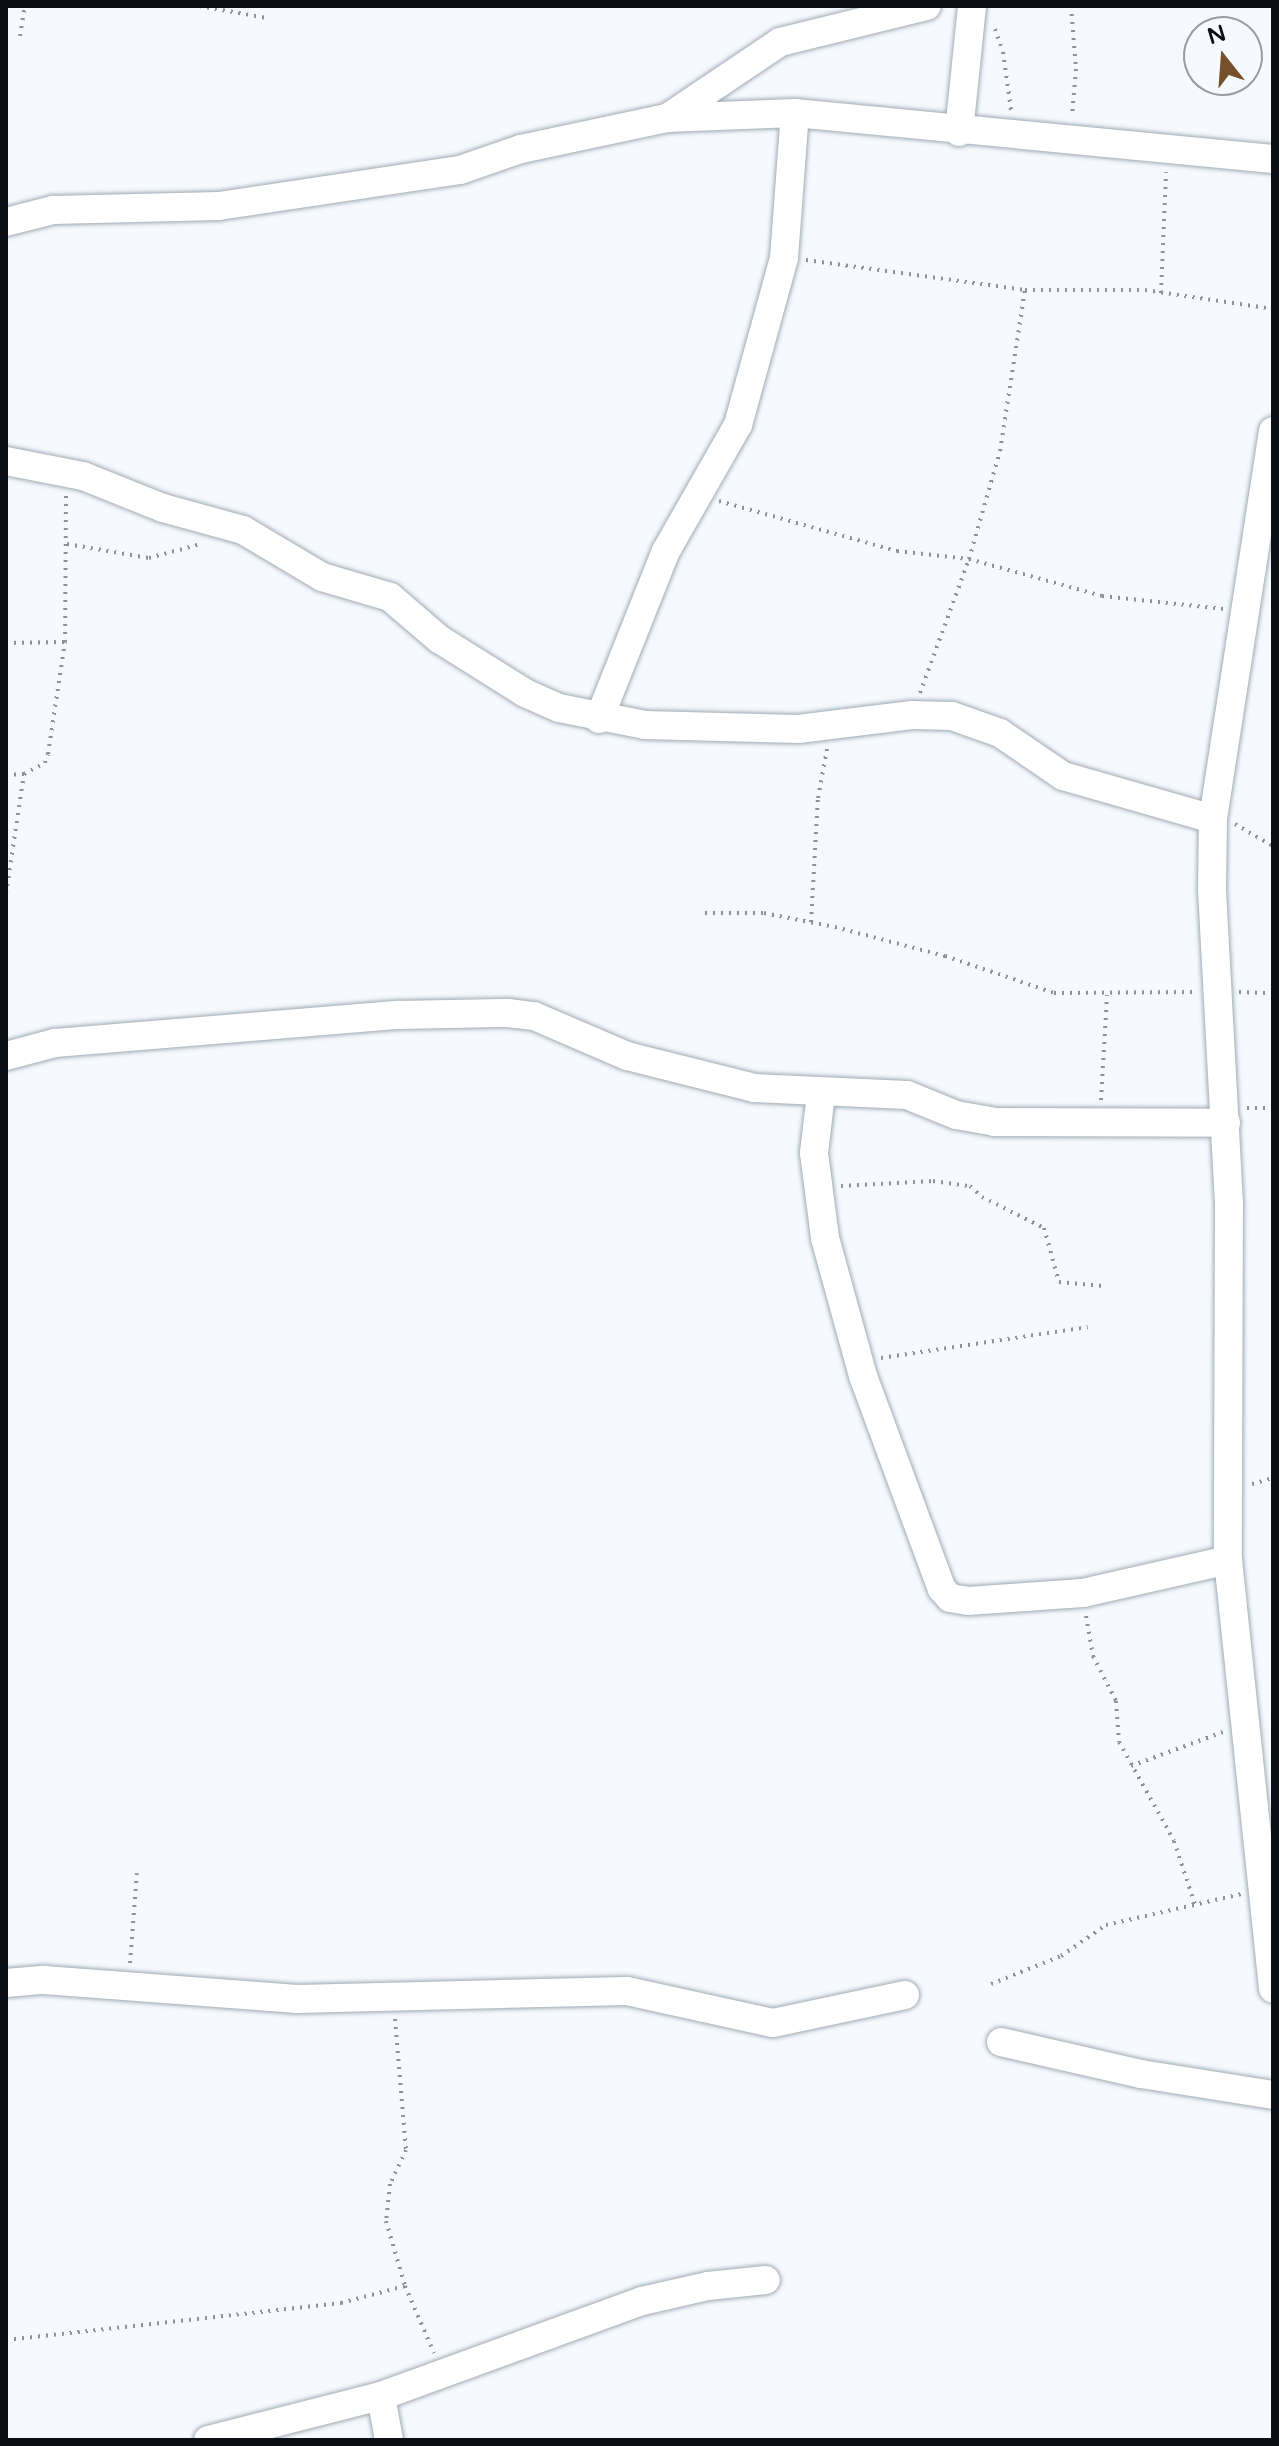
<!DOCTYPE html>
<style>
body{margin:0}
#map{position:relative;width:1279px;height:2446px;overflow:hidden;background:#f6faff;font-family:"Varela Round",sans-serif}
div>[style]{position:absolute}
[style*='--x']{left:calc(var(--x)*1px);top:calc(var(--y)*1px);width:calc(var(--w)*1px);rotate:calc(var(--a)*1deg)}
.path>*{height:4px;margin-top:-2px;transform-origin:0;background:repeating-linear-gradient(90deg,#8e9297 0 2px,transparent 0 8px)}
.roads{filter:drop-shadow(0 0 2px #a0aab5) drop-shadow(0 0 2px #a0aab5)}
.minor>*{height:28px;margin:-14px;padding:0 14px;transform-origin:14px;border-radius:14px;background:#fff}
span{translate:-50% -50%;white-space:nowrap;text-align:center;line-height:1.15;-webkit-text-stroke:8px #f6faff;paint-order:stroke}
.frame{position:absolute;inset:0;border:8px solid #0c1014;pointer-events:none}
.north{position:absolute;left:1183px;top:16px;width:80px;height:80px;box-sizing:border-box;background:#f6faff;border:2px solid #989ca1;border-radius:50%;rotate:343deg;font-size:22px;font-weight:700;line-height:32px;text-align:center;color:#0c1014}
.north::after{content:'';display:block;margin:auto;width:28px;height:36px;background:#75502b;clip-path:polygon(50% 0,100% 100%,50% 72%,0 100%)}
</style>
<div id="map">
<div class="path">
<div style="--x:199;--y:6;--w:69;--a:10"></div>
<div style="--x:1071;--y:6;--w:63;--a:85.5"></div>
<div style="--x:1076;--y:69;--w:47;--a:94.9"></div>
<div style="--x:995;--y:29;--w:24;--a:71"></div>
<div style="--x:1003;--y:52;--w:59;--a:82.1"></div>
<div style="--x:20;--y:36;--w:30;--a:-81"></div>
<div style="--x:806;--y:260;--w:221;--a:7.8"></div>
<div style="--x:1025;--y:290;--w:120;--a:0"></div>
<div style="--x:1145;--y:290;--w:129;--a:8.4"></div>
<div style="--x:1161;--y:293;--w:121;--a:-87.6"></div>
<div style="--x:719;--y:501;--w:185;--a:15.7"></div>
<div style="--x:897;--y:551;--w:72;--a:6.3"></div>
<div style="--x:969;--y:559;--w:138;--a:15.5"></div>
<div style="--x:1102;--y:596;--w:123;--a:6.1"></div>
<div style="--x:67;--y:544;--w:83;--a:9.7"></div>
<div style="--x:149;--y:558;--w:54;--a:-15.1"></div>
<div style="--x:6;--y:643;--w:58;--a:-1"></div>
<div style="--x:920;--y:693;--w:143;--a:-69.9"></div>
<div style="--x:969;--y:559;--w:112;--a:-74"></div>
<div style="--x:1000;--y:451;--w:163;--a:-81.2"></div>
<div style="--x:6;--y:775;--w:18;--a:-3"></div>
<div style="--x:1235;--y:824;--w:44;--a:30.1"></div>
<div style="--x:6;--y:894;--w:121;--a:-81.5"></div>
<div style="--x:24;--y:774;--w:24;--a:-28"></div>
<div style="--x:45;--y:763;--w:9;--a:-72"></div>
<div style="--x:48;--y:754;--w:113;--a:-81.4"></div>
<div style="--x:65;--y:642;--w:147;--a:-89.6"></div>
<div style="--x:705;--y:913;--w:59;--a:0"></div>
<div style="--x:764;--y:913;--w:72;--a:11.2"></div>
<div style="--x:835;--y:927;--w:114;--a:14.8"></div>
<div style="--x:945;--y:956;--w:115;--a:18.7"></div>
<div style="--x:1054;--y:993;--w:141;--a:-0.4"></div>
<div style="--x:811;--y:922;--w:124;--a:-86.8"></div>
<div style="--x:818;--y:798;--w:50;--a:-79.6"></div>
<div style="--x:1239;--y:992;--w:34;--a:2"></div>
<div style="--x:1101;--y:1100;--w:105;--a:-86.7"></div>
<div style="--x:1247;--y:1108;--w:26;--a:0"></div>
<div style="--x:841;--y:1186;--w:92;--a:-3.1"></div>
<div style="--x:933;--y:1181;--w:37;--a:8"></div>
<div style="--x:970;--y:1186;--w:16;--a:43"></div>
<div style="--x:982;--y:1197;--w:69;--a:26.6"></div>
<div style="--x:1044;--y:1228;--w:56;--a:74.5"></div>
<div style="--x:1059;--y:1282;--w:44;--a:5.2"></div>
<div style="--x:881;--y:1358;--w:209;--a:-8.5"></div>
<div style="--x:1252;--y:1484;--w:22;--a:-16"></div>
<div style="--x:1086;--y:1616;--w:41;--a:80.1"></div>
<div style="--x:1093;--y:1656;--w:51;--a:62.9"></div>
<div style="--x:1116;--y:1701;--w:41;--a:85.8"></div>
<div style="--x:1119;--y:1742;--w:113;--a:60.9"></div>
<div style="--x:1174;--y:1841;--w:67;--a:71.8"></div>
<div style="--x:1131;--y:1766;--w:98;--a:-20.3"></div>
<div style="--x:130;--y:1963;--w:90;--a:-85.6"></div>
<div style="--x:991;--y:1984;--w:75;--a:-21.8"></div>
<div style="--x:1061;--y:1956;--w:55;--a:-34.6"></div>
<div style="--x:1106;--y:1925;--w:139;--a:-12.9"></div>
<div style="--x:395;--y:2019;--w:131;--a:85.2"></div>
<div style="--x:406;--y:2150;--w:38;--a:115"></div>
<div style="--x:390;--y:2184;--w:37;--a:96"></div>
<div style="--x:386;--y:2221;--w:68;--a:73.7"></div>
<div style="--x:405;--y:2286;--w:73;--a:66.6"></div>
<div style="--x:6;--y:2340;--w:337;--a:-6.3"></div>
<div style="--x:341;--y:2303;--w:66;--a:-14.9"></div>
</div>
<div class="roads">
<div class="minor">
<div style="--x:667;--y:118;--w:136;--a:-33.9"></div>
<div style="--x:780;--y:42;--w:151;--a:-13.8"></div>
<div style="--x:959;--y:132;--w:127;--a:-84.1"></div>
<div style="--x:6;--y:222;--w:49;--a:-14.3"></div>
<div style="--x:53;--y:210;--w:166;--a:-1.4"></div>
<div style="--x:219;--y:206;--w:244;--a:-8.5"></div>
<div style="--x:460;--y:170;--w:65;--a:-19"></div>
<div style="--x:521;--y:149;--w:149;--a:-12"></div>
<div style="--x:667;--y:118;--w:128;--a:-2.2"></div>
<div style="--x:795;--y:113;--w:480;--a:5.5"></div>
<div style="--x:1273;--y:431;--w:393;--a:98.8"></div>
<div style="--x:1213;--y:819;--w:71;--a:90.8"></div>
<div style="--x:1212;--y:890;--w:311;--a:86.9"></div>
<div style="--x:1229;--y:1201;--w:359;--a:90.2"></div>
<div style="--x:1228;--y:1560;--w:431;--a:84"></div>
<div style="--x:6;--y:461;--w:78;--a:11"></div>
<div style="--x:83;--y:476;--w:86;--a:21.8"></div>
<div style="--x:163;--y:508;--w:83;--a:15.4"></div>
<div style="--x:243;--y:530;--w:92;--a:30.7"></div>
<div style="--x:322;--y:577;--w:71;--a:16.4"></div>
<div style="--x:390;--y:597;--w:65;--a:40.6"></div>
<div style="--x:439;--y:639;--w:102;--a:32.1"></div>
<div style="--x:525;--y:693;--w:37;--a:24"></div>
<div style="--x:559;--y:708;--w:88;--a:11.2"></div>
<div style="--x:645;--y:725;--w:153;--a:1.5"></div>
<div style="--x:798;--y:729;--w:115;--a:-7"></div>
<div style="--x:912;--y:715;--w:40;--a:1.4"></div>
<div style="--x:952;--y:716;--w:51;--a:19.5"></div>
<div style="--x:1000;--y:733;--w:76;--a:34.3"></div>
<div style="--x:1063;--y:776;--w:156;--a:16"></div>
<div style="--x:599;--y:719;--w:181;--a:-68.3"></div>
<div style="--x:666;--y:551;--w:145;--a:-60.3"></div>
<div style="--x:738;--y:425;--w:173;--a:-74.6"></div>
<div style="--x:784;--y:258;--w:145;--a:-85.7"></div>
<div style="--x:6;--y:1056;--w:51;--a:-14.9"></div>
<div style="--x:55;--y:1043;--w:345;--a:-4.7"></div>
<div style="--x:399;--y:1015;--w:109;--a:-1.1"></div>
<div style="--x:508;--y:1013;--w:26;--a:7"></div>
<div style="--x:534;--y:1016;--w:101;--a:23.3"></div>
<div style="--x:627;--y:1056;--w:131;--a:14.1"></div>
<div style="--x:754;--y:1088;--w:153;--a:2.6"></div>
<div style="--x:907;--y:1095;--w:53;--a:22.2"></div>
<div style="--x:956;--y:1115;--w:39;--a:10"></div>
<div style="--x:994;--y:1122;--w:232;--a:0.2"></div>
<div style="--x:821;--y:1094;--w:59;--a:96.8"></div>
<div style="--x:814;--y:1153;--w:86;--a:82.6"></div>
<div style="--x:825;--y:1238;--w:143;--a:74.6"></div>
<div style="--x:863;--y:1376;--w:227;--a:69.7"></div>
<div style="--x:942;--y:1589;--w:12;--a:48"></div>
<div style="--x:950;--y:1598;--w:18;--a:9"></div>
<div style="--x:968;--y:1601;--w:115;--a:-4"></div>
<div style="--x:1083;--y:1593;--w:149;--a:-12.8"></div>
<div style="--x:6;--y:1983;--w:38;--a:-5"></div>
<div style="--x:44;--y:1980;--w:254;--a:4.3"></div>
<div style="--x:297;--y:1999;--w:330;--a:-1.4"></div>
<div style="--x:627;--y:1991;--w:149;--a:12.4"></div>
<div style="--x:773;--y:2023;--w:135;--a:-12"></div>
<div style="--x:1001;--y:2042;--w:144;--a:12.9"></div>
<div style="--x:1141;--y:2074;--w:134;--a:9"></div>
<div style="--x:381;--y:2396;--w:45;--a:79.7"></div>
<div style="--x:208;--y:2440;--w:179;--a:-14.3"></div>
<div style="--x:381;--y:2396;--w:278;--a:-20"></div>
<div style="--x:642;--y:2301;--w:68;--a:-12.8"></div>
<div style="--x:708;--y:2286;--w:58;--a:-5.9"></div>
</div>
</div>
<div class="frame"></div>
<div class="north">N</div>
</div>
